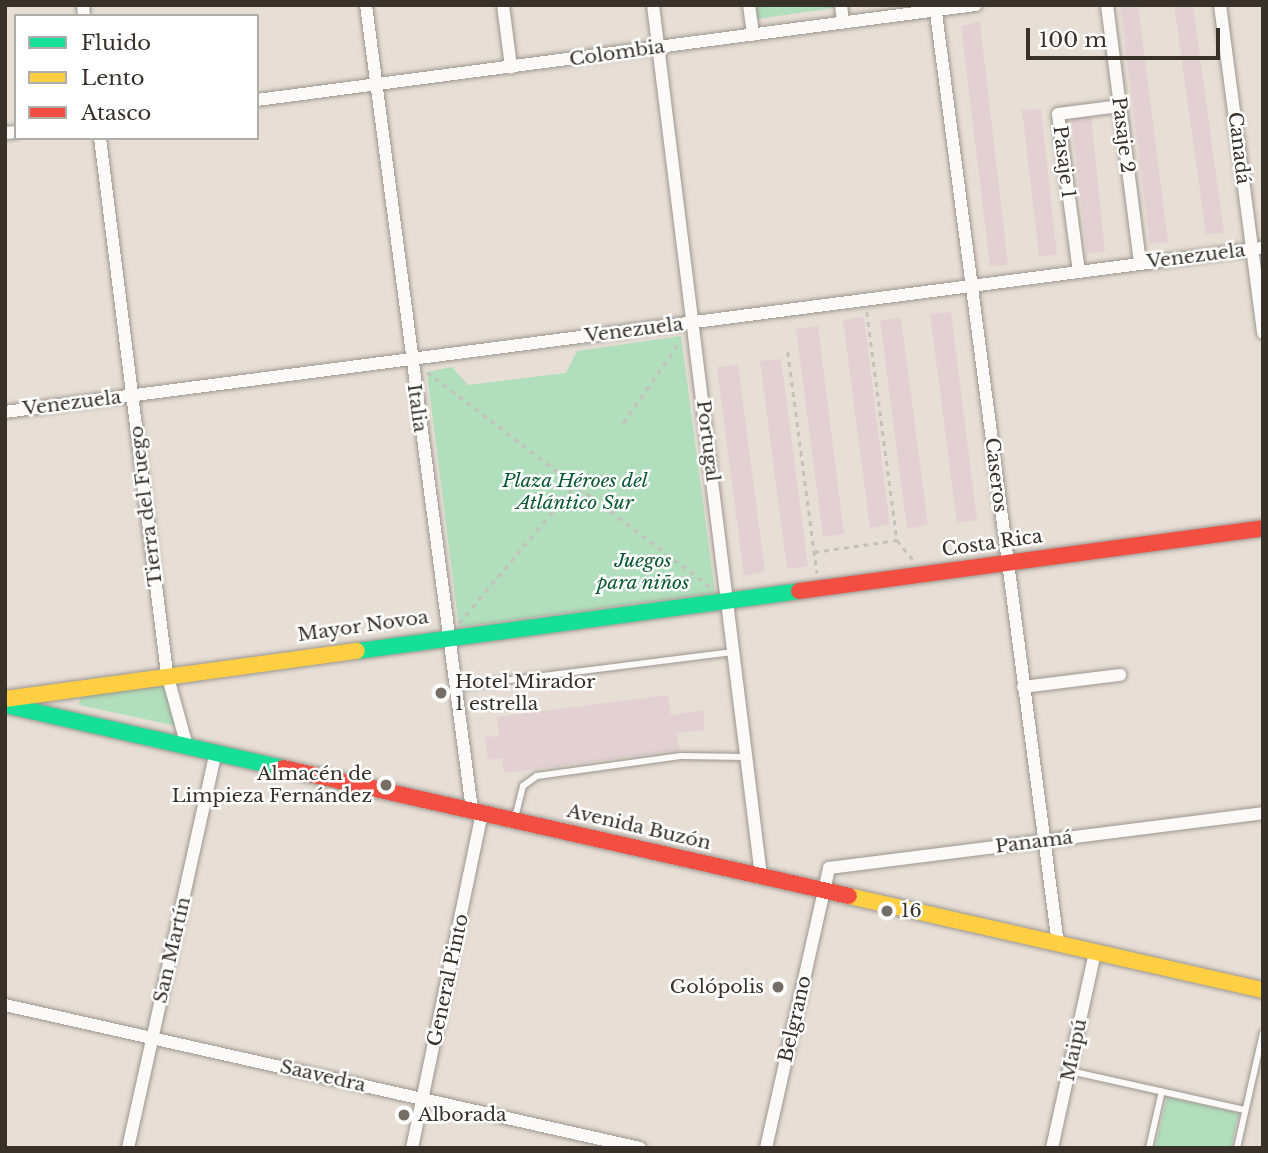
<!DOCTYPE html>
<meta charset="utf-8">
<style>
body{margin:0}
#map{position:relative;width:1268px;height:1153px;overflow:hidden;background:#e7dfd6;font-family:"Libre Baskerville",serif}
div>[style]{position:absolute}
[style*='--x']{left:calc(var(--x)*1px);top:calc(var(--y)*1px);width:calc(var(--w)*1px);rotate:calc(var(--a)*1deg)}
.green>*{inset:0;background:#b1debc}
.building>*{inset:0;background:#e3d0d3}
.path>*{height:2.5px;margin-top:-1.25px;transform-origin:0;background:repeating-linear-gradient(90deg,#c3c1bc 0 5px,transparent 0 10px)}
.roads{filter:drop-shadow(0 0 2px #9c968f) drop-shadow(0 0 2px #9c968f)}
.lane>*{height:6px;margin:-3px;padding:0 3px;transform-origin:3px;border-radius:3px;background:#fbfaf9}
.street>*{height:12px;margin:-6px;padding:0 6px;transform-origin:6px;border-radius:6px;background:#fbfaf9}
.fast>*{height:16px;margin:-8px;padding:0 8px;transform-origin:8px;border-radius:8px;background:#16e098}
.slow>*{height:16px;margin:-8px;padding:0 8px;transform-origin:8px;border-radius:8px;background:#ffcf43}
.jam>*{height:16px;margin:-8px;padding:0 8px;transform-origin:8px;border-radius:8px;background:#f24e42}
.dots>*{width:19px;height:19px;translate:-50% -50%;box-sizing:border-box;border:4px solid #fff;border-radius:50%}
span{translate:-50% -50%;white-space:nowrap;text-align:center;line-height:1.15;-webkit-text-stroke:5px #fff;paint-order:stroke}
.street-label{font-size:19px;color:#37312a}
.park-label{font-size:19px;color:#0b5934;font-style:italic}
.poi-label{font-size:19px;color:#37312a}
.left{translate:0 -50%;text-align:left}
.right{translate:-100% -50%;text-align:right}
.frame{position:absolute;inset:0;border:7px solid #37312a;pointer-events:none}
.legend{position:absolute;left:14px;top:14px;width:245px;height:126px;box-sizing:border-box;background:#fff;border:2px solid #afadaa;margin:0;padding:9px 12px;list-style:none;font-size:21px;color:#37312a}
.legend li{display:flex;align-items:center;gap:14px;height:35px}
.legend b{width:35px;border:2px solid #afadaa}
.scale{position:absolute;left:1026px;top:28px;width:194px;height:32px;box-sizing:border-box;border:4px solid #37312a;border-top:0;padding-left:9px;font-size:21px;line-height:24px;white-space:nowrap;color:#37312a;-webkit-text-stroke:5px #fff;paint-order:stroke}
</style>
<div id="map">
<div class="green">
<div style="clip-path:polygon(755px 5px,834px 5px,834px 8px,757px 19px)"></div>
<div style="clip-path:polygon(681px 336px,715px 593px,459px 627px,427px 372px,452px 367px,468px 385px,566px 373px,577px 351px)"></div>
<div style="clip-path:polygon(166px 684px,181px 727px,79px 705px,80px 696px)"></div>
<div style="clip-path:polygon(1167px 1097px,1239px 1113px,1231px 1148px,1155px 1148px)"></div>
</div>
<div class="building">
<div style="clip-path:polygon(1120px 5px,1138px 5px,1168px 242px,1150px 244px)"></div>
<div style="clip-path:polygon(1174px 5px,1193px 5px,1224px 233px,1206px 234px)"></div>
<div style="clip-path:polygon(980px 22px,1008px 265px,990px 266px,961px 26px)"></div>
<div style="clip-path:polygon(1041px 109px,1057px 255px,1039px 256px,1022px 110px)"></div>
<div style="clip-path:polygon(1091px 115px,1105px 252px,1087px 254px,1071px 117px)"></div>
<div style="clip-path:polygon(951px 312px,977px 520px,957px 523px,930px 314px)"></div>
<div style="clip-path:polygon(864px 317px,890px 525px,870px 528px,843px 320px)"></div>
<div style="clip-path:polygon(901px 318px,928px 525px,907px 529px,880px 320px)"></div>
<div style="clip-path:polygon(818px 326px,844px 534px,823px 537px,796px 329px)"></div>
<div style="clip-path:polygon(781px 359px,808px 566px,787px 569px,760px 361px)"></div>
<div style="clip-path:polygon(738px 365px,765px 572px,744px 576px,717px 367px)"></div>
<div style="clip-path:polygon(668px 695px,671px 715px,703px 710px,705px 730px,677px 733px,679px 750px,504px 773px,502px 758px,488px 760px,485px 737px,499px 736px,497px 717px)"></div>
</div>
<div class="path">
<div style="--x:867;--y:312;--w:230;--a:82.5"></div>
<div style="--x:897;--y:540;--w:26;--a:51"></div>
<div style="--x:788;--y:352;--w:223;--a:82.5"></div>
<div style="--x:427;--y:372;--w:358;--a:37.2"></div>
<div style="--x:623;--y:423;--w:101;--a:-55.1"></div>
<div style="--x:814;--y:552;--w:84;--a:-8.2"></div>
<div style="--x:459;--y:623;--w:179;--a:-50"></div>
</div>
<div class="roads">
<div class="lane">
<div style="--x:455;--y:687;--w:281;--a:-7.2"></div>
<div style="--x:515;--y:818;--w:33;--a:-76"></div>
<div style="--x:523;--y:786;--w:17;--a:-36"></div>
<div style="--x:537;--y:776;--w:145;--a:-7.9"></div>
<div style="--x:681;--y:756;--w:66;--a:0.9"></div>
<div style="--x:1070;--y:1071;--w:179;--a:12.6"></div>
<div style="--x:1149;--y:1148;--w:58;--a:-77.2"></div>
<div style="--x:1237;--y:1148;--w:118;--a:-77.3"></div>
</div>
<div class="street">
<div style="--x:83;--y:5;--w:11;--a:85"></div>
<div style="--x:366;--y:5;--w:812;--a:82.5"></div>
<div style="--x:503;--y:5;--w:63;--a:82.6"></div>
<div style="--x:653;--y:5;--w:878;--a:82.93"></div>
<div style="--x:749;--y:5;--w:30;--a:82"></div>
<div style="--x:841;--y:5;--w:17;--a:83"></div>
<div style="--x:935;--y:5;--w:947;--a:82.54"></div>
<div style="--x:1107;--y:5;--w:261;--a:82.7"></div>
<div style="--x:1220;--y:5;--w:331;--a:82.5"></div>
<div style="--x:257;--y:100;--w:725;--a:-7.53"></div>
<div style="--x:5;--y:133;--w:11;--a:-5"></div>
<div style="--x:100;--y:138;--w:540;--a:82.87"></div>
<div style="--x:167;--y:674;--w:75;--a:74.5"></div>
<div style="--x:1079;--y:272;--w:159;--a:-97.6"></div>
<div style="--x:1058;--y:114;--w:63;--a:-7.4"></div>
<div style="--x:5;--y:412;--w:1269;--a:-7.43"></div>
<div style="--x:1023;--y:687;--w:98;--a:-7.1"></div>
<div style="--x:5;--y:1005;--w:651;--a:12.69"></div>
<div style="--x:128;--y:1148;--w:406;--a:-77.5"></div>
<div style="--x:412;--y:1148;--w:342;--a:-78.2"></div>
<div style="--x:766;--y:1148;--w:287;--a:-77.3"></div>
<div style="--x:829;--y:868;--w:437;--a:-7.2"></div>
<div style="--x:1052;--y:1148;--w:201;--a:-77.6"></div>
</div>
<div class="fast">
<div style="--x:357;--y:651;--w:446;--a:-7.7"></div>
<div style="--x:5;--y:705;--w:285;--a:12.8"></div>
</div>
<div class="slow">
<div style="--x:5;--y:699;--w:355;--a:-7.8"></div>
<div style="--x:849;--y:896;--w:425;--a:12.8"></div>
</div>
<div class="jam">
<div style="--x:799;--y:591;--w:468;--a:-7.7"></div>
<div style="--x:283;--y:768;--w:580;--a:12.74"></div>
</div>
</div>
<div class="dots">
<div style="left:441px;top:693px;background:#756e66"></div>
<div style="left:386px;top:785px;background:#756e66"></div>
<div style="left:887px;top:911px;background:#756e66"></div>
<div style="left:778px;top:987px;background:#756e66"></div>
<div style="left:404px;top:1115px;background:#756e66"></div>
</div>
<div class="street-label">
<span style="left:617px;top:53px;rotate:-8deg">Colombia</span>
<span style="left:1123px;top:135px;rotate:83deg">Pasaje 2</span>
<span style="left:1239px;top:148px;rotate:83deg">Canadá</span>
<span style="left:1064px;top:162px;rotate:83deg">Pasaje 1</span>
<span style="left:1196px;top:256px;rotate:-7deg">Venezuela</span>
<span style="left:634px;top:330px;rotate:-7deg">Venezuela</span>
<span style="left:72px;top:403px;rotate:-7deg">Venezuela</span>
<span style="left:417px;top:408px;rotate:82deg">Italia</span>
<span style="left:708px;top:441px;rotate:83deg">Portugal</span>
<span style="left:996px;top:475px;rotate:83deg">Caseros</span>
<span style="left:146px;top:506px;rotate:-97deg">Tierra del Fuego</span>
<span style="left:992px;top:543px;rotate:-8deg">Costa Rica</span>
<span style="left:363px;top:626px;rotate:-8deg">Mayor Novoa</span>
<span style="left:639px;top:827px;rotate:13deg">Avenida Buzón</span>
<span style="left:1034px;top:842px;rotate:-7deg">Panamá</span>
<span style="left:172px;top:950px;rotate:-77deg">San Martín</span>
<span style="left:448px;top:980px;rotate:-78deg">General Pinto</span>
<span style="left:795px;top:1019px;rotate:-77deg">Belgrano</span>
<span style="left:1074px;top:1050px;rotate:-78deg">Maipú</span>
<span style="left:323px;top:1076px;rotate:13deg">Saavedra</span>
</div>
<div class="park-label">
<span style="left:575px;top:492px">Plaza Héroes del<br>Atlántico Sur</span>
<span style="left:643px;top:572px">Juegos<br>para niños</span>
</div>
<div class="poi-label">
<span class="left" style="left:455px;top:693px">Hotel Mirador<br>1 estrella</span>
<span class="right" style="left:372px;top:785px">Almacén de<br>Limpieza Fernández</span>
<span class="left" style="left:901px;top:911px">16</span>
<span class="right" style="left:764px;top:987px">Golópolis</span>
<span class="left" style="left:418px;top:1115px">Alborada</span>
</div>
<div class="frame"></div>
<ul class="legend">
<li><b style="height:9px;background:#16e098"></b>Fluido</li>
<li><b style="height:9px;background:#ffcf43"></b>Lento</li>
<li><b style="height:9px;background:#f24e42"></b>Atasco</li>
</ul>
<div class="scale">100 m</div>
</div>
